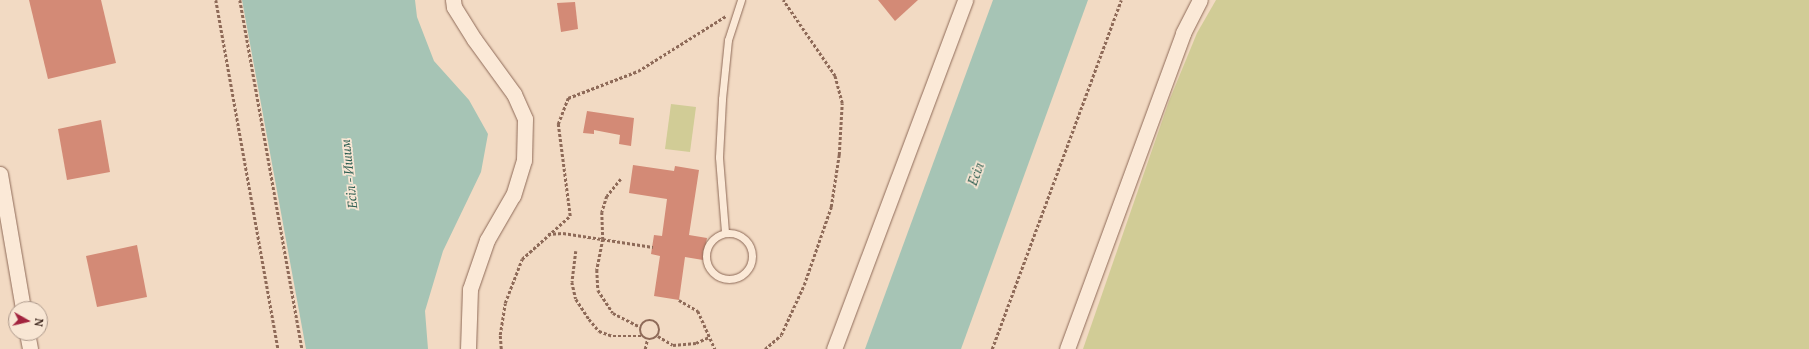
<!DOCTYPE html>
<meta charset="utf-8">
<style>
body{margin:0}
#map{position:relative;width:1809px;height:349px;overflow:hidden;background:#f2dac3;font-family:"PT Serif",serif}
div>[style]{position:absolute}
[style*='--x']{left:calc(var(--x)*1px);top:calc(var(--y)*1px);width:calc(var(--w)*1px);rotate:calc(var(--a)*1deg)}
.green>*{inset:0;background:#d1cc96}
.water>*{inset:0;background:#a6c4b5}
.building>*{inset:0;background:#d38a76}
.path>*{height:2.5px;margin-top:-1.25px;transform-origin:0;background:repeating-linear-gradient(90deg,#8e6a58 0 3px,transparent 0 5px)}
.path>.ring{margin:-1.25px;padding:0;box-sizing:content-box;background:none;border:2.5px solid #8e6a58;border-radius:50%}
.roads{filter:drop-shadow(0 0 1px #8e6a58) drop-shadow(0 0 1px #8e6a58)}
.service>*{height:7px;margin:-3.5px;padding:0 3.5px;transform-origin:3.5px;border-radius:3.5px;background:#fbe9d7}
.service>.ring{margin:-3.5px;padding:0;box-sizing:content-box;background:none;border:7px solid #fbe9d7;border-radius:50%}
.minor>*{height:15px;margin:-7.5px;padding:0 7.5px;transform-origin:7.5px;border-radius:7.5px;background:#fbe9d7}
span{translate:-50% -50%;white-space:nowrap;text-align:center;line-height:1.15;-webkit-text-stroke:3.5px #f8e6d4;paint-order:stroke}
.water-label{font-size:13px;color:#2b5d50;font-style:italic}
.north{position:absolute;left:8px;top:301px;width:40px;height:40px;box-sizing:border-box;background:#f8e6d4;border:1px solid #ad998b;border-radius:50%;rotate:98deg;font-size:11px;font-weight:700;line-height:16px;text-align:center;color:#3d261d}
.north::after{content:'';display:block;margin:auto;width:14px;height:18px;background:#a2233e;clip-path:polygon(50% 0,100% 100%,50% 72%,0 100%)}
</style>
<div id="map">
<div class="green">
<div style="clip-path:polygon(1216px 0,1809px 0,1809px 349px,1083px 349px,1169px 101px,1197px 33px)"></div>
<div style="clip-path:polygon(671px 104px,696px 107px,690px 152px,665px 149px)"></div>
</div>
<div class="water">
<div style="clip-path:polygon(242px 0,415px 0,417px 17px,434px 61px,469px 100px,488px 134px,481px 172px,443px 251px,425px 311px,428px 349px,306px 349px)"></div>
<div style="clip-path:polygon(993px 0,1088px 0,961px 349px,865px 349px)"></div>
</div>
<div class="building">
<div style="clip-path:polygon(29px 0,101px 0,116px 63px,48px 79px)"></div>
<div style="clip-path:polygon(878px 0,918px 0,895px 21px)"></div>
<div style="clip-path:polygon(575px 2px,578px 29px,561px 32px,557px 3px)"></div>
<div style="clip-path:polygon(587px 111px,634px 118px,631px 146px,619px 144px,620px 135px,594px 130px,594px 134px,583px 133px)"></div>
<div style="clip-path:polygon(101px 120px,110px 172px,67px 180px,58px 129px)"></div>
<div style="clip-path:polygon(633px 165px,674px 171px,675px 166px,699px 170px,689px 235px,707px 238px,703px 260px,685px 257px,679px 300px,654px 296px,660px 256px,651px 254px,654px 235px,662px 236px,667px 199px,629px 193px)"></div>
<div style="clip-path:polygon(137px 245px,147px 297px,97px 307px,86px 256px)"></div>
</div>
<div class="path">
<div style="--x:216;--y:0;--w:354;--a:79.9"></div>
<div style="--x:240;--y:0;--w:354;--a:79.9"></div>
<div style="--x:621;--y:179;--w:22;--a:129"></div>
<div style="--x:607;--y:196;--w:17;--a:107"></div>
<div style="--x:602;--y:212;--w:27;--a:88"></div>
<div style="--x:603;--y:239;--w:32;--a:101"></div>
<div style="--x:597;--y:270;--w:20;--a:87"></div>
<div style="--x:598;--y:290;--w:27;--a:57"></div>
<div style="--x:613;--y:313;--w:30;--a:27"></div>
<div style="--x:548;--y:234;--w:15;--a:-4"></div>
<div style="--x:563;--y:233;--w:91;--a:8.8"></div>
<div style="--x:576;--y:251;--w:31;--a:97"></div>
<div style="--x:572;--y:282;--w:17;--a:77"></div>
<div style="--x:576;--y:299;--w:24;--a:57"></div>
<div style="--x:589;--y:319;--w:16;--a:50"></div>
<div style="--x:599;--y:331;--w:15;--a:20"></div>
<div style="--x:613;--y:336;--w:28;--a:0"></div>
<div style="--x:679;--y:300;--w:22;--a:30"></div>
<div style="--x:698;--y:311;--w:42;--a:65.9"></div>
<div class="ring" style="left:640px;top:320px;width:17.5px;height:17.5px"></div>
<div style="--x:658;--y:336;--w:17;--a:31"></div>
<div style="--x:673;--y:345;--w:23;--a:-5"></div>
<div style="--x:696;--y:343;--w:14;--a:-25"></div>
<div style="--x:501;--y:349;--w:14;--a:-94"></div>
<div style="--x:500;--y:335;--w:32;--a:-81"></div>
<div style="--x:505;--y:303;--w:47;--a:-68.9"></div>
<div style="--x:522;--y:259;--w:64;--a:-41.9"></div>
<div style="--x:570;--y:216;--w:93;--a:-97.4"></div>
<div style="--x:558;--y:124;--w:28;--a:-69"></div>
<div style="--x:568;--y:98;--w:75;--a:-21.1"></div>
<div style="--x:638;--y:71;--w:104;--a:-32"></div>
<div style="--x:645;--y:349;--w:9;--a:-77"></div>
<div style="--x:765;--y:349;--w:21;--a:-41"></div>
<div style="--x:781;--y:335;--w:55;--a:-65.3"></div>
<div style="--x:804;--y:285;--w:83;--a:-70.9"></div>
<div style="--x:831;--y:207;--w:53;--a:-81.3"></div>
<div style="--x:839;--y:155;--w:52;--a:-86.7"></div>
<div style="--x:842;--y:103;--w:28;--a:-105"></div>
<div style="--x:835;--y:76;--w:92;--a:-124.4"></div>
<div style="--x:992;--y:349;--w:372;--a:-69.7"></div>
</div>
<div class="roads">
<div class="service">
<div style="--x:725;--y:232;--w:75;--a:-94.6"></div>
<div style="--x:719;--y:157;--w:58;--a:-87"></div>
<div style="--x:722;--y:99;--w:59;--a:-84.2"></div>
<div style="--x:728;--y:40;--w:42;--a:-72"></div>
<div class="ring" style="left:706px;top:233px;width:39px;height:39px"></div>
</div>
<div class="minor">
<div style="--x:453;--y:0;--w:7;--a:82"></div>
<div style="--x:454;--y:7;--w:38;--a:58"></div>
<div style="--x:474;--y:39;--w:68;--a:54"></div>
<div style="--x:514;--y:94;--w:27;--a:66"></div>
<div style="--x:525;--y:119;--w:41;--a:91.4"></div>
<div style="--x:524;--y:160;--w:37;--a:107"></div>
<div style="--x:513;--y:195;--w:52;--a:120"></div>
<div style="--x:487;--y:240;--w:52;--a:109.1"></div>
<div style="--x:470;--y:289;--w:60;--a:91.9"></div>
<div style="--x:0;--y:174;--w:137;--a:80.3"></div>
<div style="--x:27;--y:333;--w:16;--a:79"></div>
<div style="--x:834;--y:349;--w:373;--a:-69.4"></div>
<div style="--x:1067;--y:349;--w:337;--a:-69.8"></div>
<div style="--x:1183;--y:33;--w:37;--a:-63"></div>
</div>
</div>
<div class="water-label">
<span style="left:349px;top:174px;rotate:-96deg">Есіл - Ишим</span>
<span style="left:976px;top:174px;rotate:-70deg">Есіл</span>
</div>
<div class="north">N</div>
</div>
